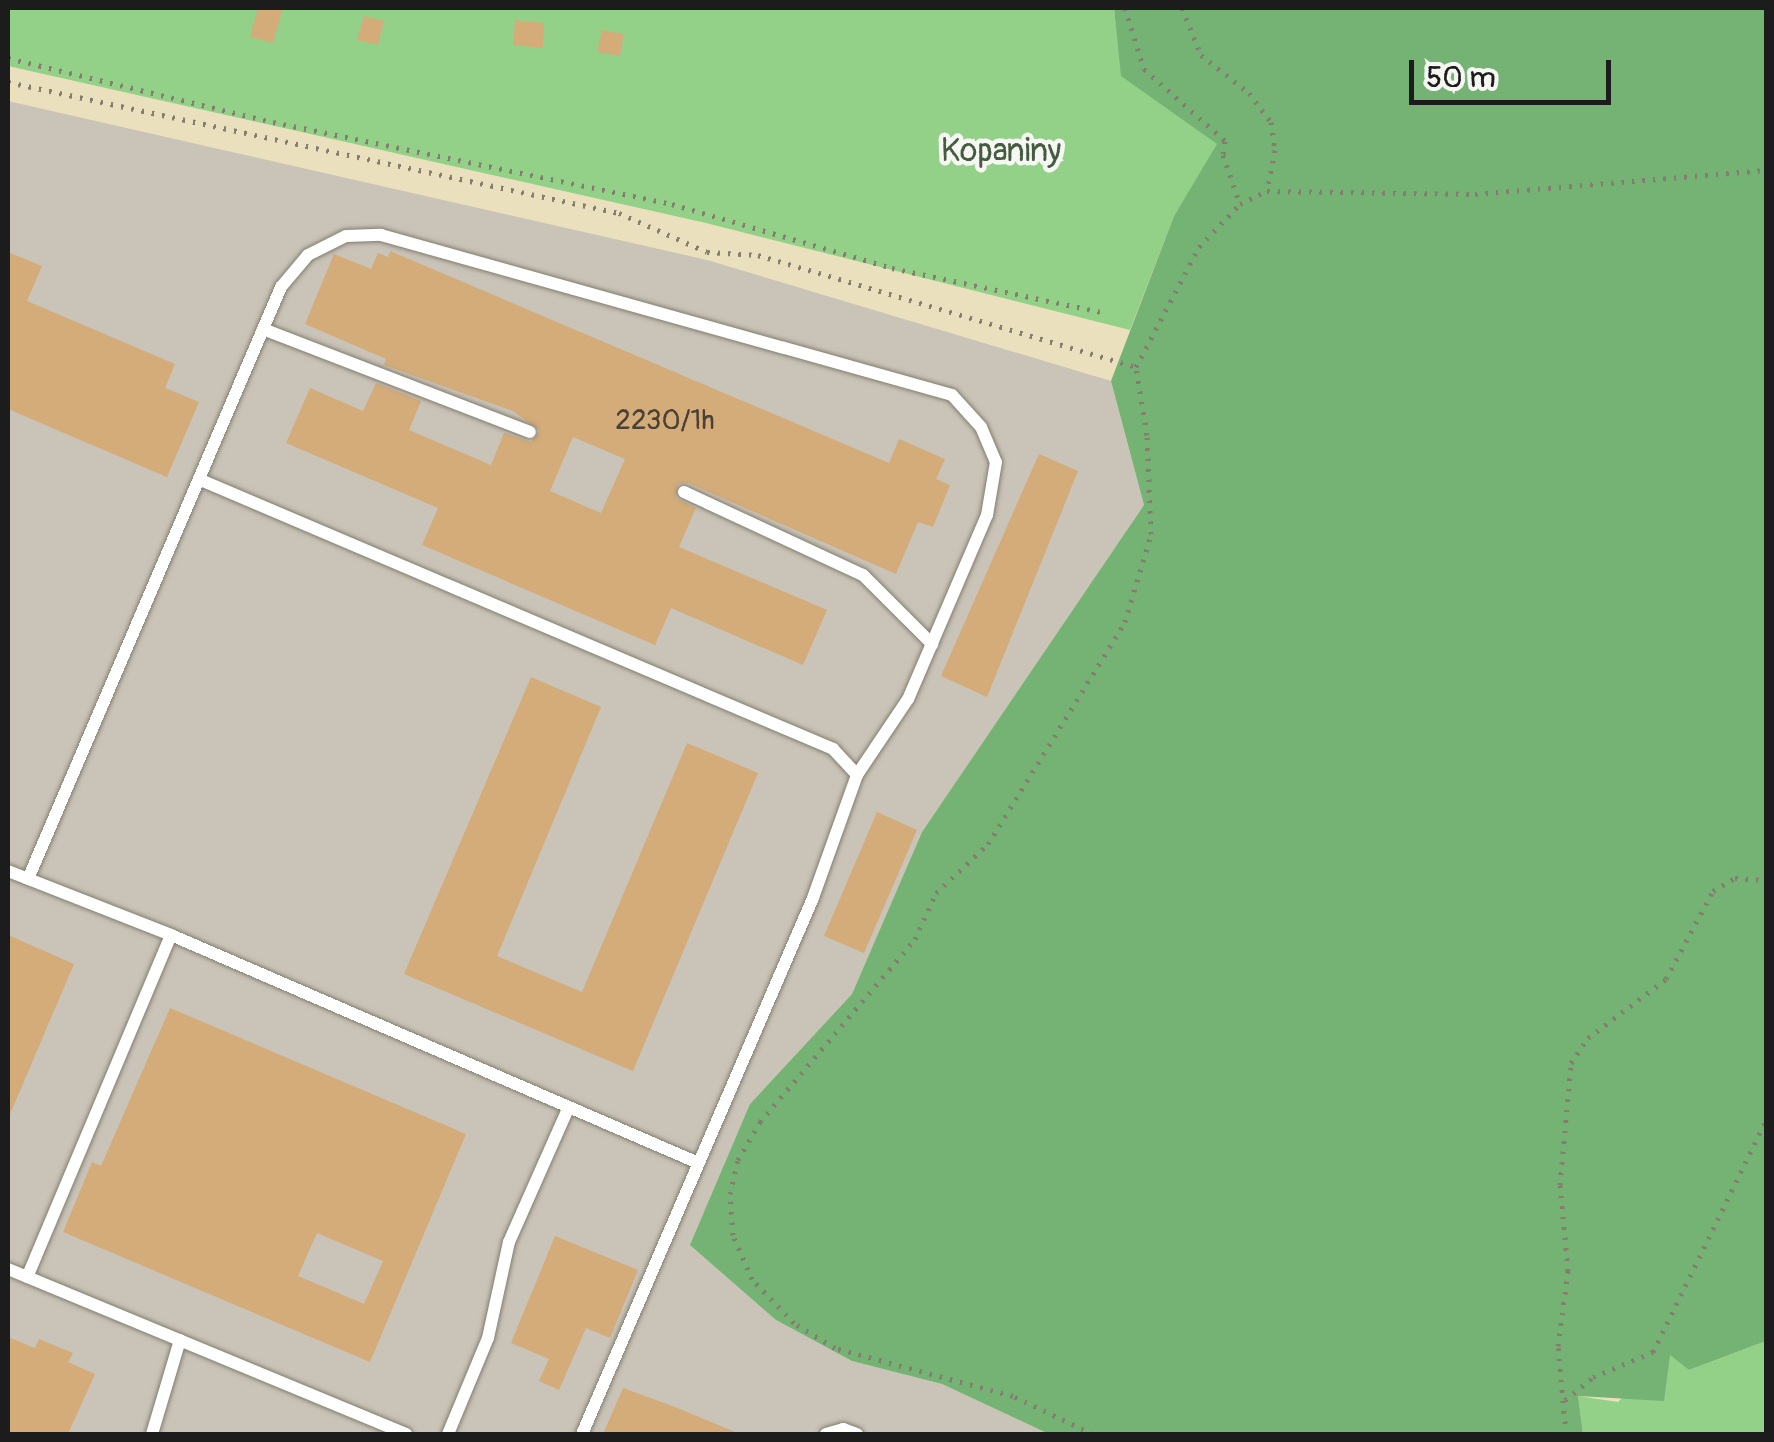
<!DOCTYPE html>
<style>
body{margin:0}
#map{position:relative;width:1774px;height:1442px;overflow:hidden;background:#eae0be;font-family:Pangolin,sans-serif}
div>[style]{position:absolute}
[style*='--x']{left:calc(var(--x)*1px);top:calc(var(--y)*1px);width:calc(var(--w)*1px);rotate:calc(var(--a)*1deg)}
.industrial>*{inset:0;background:#c9c3b8}
.green>*{inset:0;background:#92d187}
.forest>*{inset:0;background:#75b374}
.building>*{inset:0;background:#d3ac7a}
.path>*{height:5px;margin-top:-2.5px;transform-origin:0;background:repeating-linear-gradient(90deg,#837e6d 0 2.5px,transparent 0 10.5px)}
.roads{filter:drop-shadow(0 0 2px #837e6d) drop-shadow(0 0 2px #837e6d)}
.service>*{height:12px;margin:-6px;padding:0 6px;transform-origin:6px;border-radius:6px;background:#fff}
span{translate:-50% -50%;white-space:nowrap;text-align:center;line-height:1.15;-webkit-text-stroke:9px #f6f6f2;paint-order:stroke}
.number-label{font-size:28px;color:#4a4034}
.number-label span{-webkit-text-stroke-width:0}
.park-label{font-size:32px;color:#455b41}
.frame{position:absolute;inset:0;border:10px solid #1c1c1c;pointer-events:none}
.scale{position:absolute;left:1409px;top:60px;width:202px;height:45px;box-sizing:border-box;border:5px solid #1c1c1c;border-top:0;padding-left:12px;font-size:30px;line-height:35px;white-space:nowrap;color:#1c1c1c;-webkit-text-stroke:8px #f6f6f2;paint-order:stroke}
</style>
<div id="map">
<div class="industrial">
<div style="clip-path:polygon(8px 101px,707px 260px,1111px 381px,1144px 505px,922px 832px,852px 994px,750px 1104px,776px 1320px,852px 1361px,942px 1384px,1049px 1434px,8px 1434px)"></div>
</div>
<div class="green">
<div style="clip-path:polygon(8px 8px,1114px 8px,1122px 76px,1218px 144px,1174px 216px,1130px 330px,706px 223px,8px 66px)"></div>
<div style="clip-path:polygon(1766px 1341px,1766px 1434px,1583px 1434px,1578px 1396px,1618px 1402px,1670px 1354px,1689px 1370px)"></div>
</div>
<div class="forest">
<div style="clip-path:polygon(1114px 8px,1766px 8px,1766px 1341px,1689px 1370px,1670px 1355px,1664px 1401px,1578px 1396px,1583px 1434px,1049px 1434px,942px 1384px,852px 1361px,776px 1320px,690px 1245px,750px 1104px,852px 994px,922px 832px,1144px 505px,1111px 381px,1174px 216px,1217px 144px,1121px 76px)"></div>
</div>
<div class="building">
<div style="clip-path:polygon(258px 8px,283px 8px,273px 43px,250px 37px)"></div>
<div style="clip-path:polygon(364px 16px,384px 21px,378px 45px,357px 40px)"></div>
<div style="clip-path:polygon(515px 20px,544px 23px,543px 48px,513px 45px)"></div>
<div style="clip-path:polygon(602px 30px,624px 34px,620px 56px,597px 52px)"></div>
<div style="clip-path:polygon(evenodd,390px 251px,889px 463px,899px 439px,945px 459px,936px 479px,950px 485px,933px 527px,918px 522px,896px 574px,688px 483px,678px 484px,676px 498px,696px 508px,679px 547px,827px 610px,803px 665px,671px 608px,655px 645px,422px 545px,438px 508px,286px 443px,310px 388px,363px 411px,376px 383px,421px 401px,409px 430px,491px 465px,504px 433px,531px 442px,540px 431px,513px 411px,384px 365px,386px 359px,305px 324px,334px 254px,371px 269px,378px 253px,388px 257px,390px 251px,573px 437px,625px 459px,601px 513px,550px 491px,573px 437px)"></div>
<div style="clip-path:polygon(8px 252px,42px 266px,27px 301px,175px 364px,165px 388px,199px 402px,167px 477px,8px 409px)"></div>
<div style="clip-path:polygon(1039px 454px,1078px 471px,987px 697px,941px 676px)"></div>
<div style="clip-path:polygon(531px 677px,601px 707px,497px 956px,582px 992px,687px 743px,758px 773px,633px 1071px,404px 974px)"></div>
<div style="clip-path:polygon(877px 812px,917px 830px,864px 953px,824px 936px)"></div>
<div style="clip-path:polygon(8px 935px,74px 964px,8px 1119px)"></div>
<div style="clip-path:polygon(evenodd,170px 1008px,466px 1134px,370px 1362px,63px 1232px,92px 1162px,101px 1166px,170px 1008px,317px 1233px,383px 1261px,364px 1304px,298px 1276px,317px 1233px)"></div>
<div style="clip-path:polygon(555px 1236px,638px 1270px,610px 1338px,586px 1328px,559px 1390px,539px 1381px,549px 1359px,511px 1343px)"></div>
<div style="clip-path:polygon(8px 1337px,35px 1348px,39px 1339px,73px 1353px,68px 1362px,95px 1374px,68px 1434px,8px 1434px)"></div>
<div style="clip-path:polygon(623px 1388px,675px 1407px,740px 1434px,603px 1434px)"></div>
</div>
<div class="path">
<div style="--x:1125;--y:8;--w:64;--a:72.7"></div>
<div style="--x:1144;--y:69;--w:108;--a:41.6"></div>
<div style="--x:1225;--y:141;--w:14;--a:98"></div>
<div style="--x:1223;--y:155;--w:52;--a:70.9"></div>
<div style="--x:1182;--y:8;--w:51;--a:68"></div>
<div style="--x:1201;--y:55;--w:61;--a:38.4"></div>
<div style="--x:1249;--y:93;--w:36;--a:53"></div>
<div style="--x:1271;--y:122;--w:28;--a:82"></div>
<div style="--x:1275;--y:150;--w:42;--a:101"></div>
<div style="--x:8;--y:58;--w:273;--a:13.6"></div>
<div style="--x:273;--y:122;--w:407;--a:11.6"></div>
<div style="--x:672;--y:204;--w:229;--a:16.2"></div>
<div style="--x:892;--y:268;--w:213;--a:11.9"></div>
<div style="--x:8;--y:82;--w:625;--a:12.1"></div>
<div style="--x:619;--y:213;--w:96;--a:23.9"></div>
<div style="--x:707;--y:252;--w:51;--a:3.4"></div>
<div style="--x:758;--y:255;--w:394;--a:16.5"></div>
<div style="--x:1565;--y:1400;--w:36;--a:-39"></div>
<div style="--x:1593;--y:1377;--w:65;--a:-22.6"></div>
<div style="--x:1653;--y:1352;--w:258;--a:-64"></div>
<div style="--x:1093;--y:1434;--w:89;--a:-154.6"></div>
<div style="--x:1013;--y:1396;--w:184;--a:-164.9"></div>
<div style="--x:835;--y:1348;--w:48;--a:-148.6"></div>
<div style="--x:794;--y:1323;--w:61;--a:-133.7"></div>
<div style="--x:752;--y:1279;--w:48;--a:-113.4"></div>
<div style="--x:733;--y:1235;--w:41;--a:-94.2"></div>
<div style="--x:730;--y:1194;--w:35;--a:-77"></div>
<div style="--x:738;--y:1160;--w:44;--a:-59.9"></div>
<div style="--x:760;--y:1122;--w:240;--a:-49.7"></div>
<div style="--x:915;--y:939;--w:51;--a:-65.5"></div>
<div style="--x:936;--y:893;--w:71;--a:-43.3"></div>
<div style="--x:988;--y:844;--w:261;--a:-58.3"></div>
<div style="--x:1125;--y:622;--w:92;--a:-73.5"></div>
<div style="--x:1151;--y:534;--w:99;--a:-92.3"></div>
<div style="--x:1147;--y:435;--w:69;--a:-99.2"></div>
<div style="--x:1136;--y:367;--w:136;--a:-62.3"></div>
<div style="--x:1199;--y:247;--w:59;--a:-46.4"></div>
<div style="--x:1240;--y:204;--w:30;--a:-26"></div>
<div style="--x:1267;--y:191;--w:208;--a:0.8"></div>
<div style="--x:1475;--y:194;--w:292;--a:-4.7"></div>
<div style="--x:1566;--y:1434;--w:88;--a:-95.2"></div>
<div style="--x:1558;--y:1346;--w:76;--a:-82.4"></div>
<div style="--x:1568;--y:1271;--w:86;--a:-95.3"></div>
<div style="--x:1560;--y:1185;--w:122;--a:-84.8"></div>
<div style="--x:1571;--y:1063;--w:30;--a:-56"></div>
<div style="--x:1588;--y:1038;--w:98;--a:-37.1"></div>
<div style="--x:1666;--y:979;--w:100;--a:-61.9"></div>
<div style="--x:1713;--y:891;--w:26;--a:-31"></div>
<div style="--x:1735;--y:878;--w:31;--a:4"></div>
</div>
<div class="roads">
<div class="service">
<div style="--x:263;--y:329;--w:286;--a:21.1"></div>
<div style="--x:203;--y:481;--w:685;--a:23.04"></div>
<div style="--x:833;--y:749;--w:35;--a:47"></div>
<div style="--x:684;--y:492;--w:197;--a:24.9"></div>
<div style="--x:863;--y:575;--w:98;--a:45"></div>
<div style="--x:8;--y:871;--w:175;--a:21.4"></div>
<div style="--x:171;--y:935;--w:371;--a:112.8"></div>
<div style="--x:28;--y:879;--w:644;--a:-66.86"></div>
<div style="--x:281;--y:287;--w:42;--a:-49.8"></div>
<div style="--x:308;--y:255;--w:42;--a:-26.6"></div>
<div style="--x:346;--y:236;--w:35;--a:-2"></div>
<div style="--x:381;--y:235;--w:593;--a:15.65"></div>
<div style="--x:952;--y:395;--w:43;--a:47.8"></div>
<div style="--x:981;--y:427;--w:38;--a:67"></div>
<div style="--x:996;--y:462;--w:54;--a:99.6"></div>
<div style="--x:987;--y:515;--w:200;--a:113.2"></div>
<div style="--x:908;--y:699;--w:92;--a:123.9"></div>
<div style="--x:857;--y:775;--w:131;--a:109.7"></div>
<div style="--x:813;--y:898;--w:584;--a:113.31"></div>
<div style="--x:171;--y:935;--w:572;--a:23.38"></div>
<div style="--x:8;--y:1269;--w:431;--a:22.5"></div>
<div style="--x:152;--y:1434;--w:98;--a:-73.4"></div>
<div style="--x:448;--y:1434;--w:104;--a:-67.4"></div>
<div style="--x:488;--y:1338;--w:98;--a:-77.7"></div>
<div style="--x:509;--y:1242;--w:145;--a:-66.1"></div>
<div style="--x:826;--y:1434;--w:18;--a:-16"></div>
<div style="--x:843;--y:1429;--w:15;--a:20"></div>
</div>
</div>
<div class="number-label">
<span style="left:665px;top:421px">2230/1h</span>
</div>
<div class="park-label">
<span style="left:1001px;top:151px">Kopaniny</span>
</div>
<div class="frame"></div>
<div class="scale">50 m</div>
</div>
